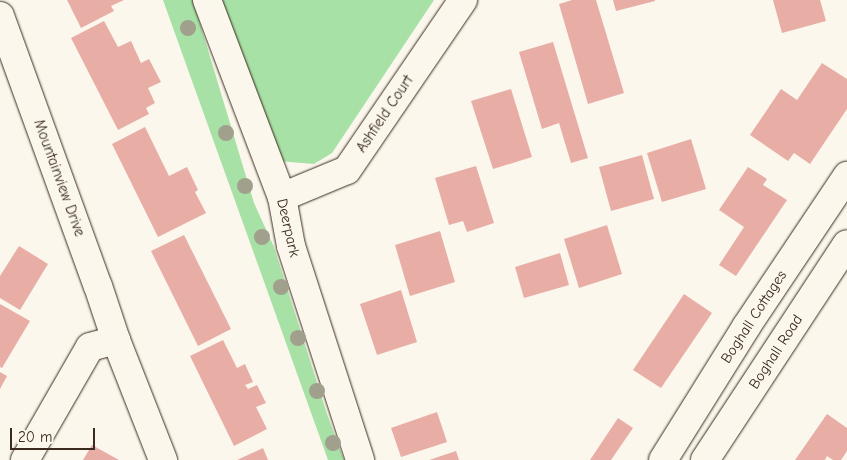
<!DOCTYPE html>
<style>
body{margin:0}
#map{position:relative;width:847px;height:460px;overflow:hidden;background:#fbf7ec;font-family:"Comic Neue",sans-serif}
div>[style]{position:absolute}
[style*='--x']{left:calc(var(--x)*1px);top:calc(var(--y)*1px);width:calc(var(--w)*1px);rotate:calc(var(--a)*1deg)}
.green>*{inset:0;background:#a7e1a6}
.building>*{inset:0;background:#e8aea6}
.roads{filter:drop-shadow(0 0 1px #3b2a1e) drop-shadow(0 0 1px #3b2a1e)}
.minor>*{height:28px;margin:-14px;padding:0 14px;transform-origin:14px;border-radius:14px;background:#fbf7ec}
.tertiary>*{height:28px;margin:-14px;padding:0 14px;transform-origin:14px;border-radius:14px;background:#fbf7ec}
.trees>*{width:16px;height:16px;margin:-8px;border-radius:50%;background:#a0a08d}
span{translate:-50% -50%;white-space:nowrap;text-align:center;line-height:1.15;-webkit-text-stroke:4px #fbf7ec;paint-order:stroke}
.street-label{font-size:15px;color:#3b2a1e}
.scale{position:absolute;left:10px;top:428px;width:85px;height:22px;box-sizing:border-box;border:2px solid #3b2a1e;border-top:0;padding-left:6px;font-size:15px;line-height:18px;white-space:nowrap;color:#3b2a1e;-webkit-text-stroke:4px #fbf7ec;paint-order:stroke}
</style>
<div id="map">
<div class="green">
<div style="clip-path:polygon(163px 0,193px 0,254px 203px,274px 247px,327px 414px,344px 460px,328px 460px)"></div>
<div style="clip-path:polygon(220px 0,434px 0,332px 153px,314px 164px,278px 161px)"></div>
</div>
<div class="building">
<div style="clip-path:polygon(67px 0,124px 0,111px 6px,114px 11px,81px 28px)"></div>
<div style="clip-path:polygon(572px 0,596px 0,624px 93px,588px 104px,559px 4px)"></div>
<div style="clip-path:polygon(613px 0,655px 0,655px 1px,616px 11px)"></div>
<div style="clip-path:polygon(773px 0,820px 0,826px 21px,782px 33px)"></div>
<div style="clip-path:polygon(104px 21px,118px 47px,131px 41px,141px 63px,149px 59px,161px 82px,148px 88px,155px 103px,146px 108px,149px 114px,118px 130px,71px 38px)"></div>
<div style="clip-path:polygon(553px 42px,588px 158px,571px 163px,559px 123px,542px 129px,519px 52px)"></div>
<div style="clip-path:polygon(822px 63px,847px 79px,847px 109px,810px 164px,794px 153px,788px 161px,750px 135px,781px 89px,797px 100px)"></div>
<div style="clip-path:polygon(511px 89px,532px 157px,493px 169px,471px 101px)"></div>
<div style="clip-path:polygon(145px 127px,169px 176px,187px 167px,198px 190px,195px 192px,206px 213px,158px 237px,112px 144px)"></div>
<div style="clip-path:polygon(691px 139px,706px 189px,662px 202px,647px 153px)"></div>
<div style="clip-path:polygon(642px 155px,654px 199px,611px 211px,599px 167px)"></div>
<div style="clip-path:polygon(476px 166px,494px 223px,467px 232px,463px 221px,449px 225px,435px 178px)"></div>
<div style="clip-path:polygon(748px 167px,767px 179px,763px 185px,787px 200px,736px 276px,719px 265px,744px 227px,719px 210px)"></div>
<div style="clip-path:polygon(607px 225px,622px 274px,579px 288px,564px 239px)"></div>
<div style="clip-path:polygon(440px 231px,455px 282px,410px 296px,395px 245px)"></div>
<div style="clip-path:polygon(184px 235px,231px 329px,198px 346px,151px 251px)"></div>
<div style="clip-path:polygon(19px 246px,48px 264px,20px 310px,0 298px,0 276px)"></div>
<div style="clip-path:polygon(560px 253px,569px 285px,524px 298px,515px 267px)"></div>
<div style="clip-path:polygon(401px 290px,417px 342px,377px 355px,360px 304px)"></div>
<div style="clip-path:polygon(684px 294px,712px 313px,661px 388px,633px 370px)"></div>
<div style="clip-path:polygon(0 304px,30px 321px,2px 368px,0 367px)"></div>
<div style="clip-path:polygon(223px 340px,237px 368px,245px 364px,253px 382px,245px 385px,248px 389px,257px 385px,266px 403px,256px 407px,267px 429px,234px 446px,190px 356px)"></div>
<div style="clip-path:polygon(0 372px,7px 376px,0 389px)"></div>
<div style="clip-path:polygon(437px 412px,447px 442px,401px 457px,391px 428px)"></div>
<div style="clip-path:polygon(827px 414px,847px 428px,847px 451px,841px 460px,833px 460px,827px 456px,825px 460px,795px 460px)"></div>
<div style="clip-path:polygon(618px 418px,633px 428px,611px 460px,590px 460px)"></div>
<div style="clip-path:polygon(92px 445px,119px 460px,83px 460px)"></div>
<div style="clip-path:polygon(263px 448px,268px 460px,237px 460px)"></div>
<div style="clip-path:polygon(456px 451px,459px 460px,429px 460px)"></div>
</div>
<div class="roads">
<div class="minor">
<div style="--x:207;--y:0;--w:211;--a:69.2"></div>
<div style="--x:282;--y:197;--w:50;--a:79.6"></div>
<div style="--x:291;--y:246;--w:225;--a:72.1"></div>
<div style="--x:0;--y:16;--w:287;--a:70.1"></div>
<div style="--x:98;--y:286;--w:57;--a:71.6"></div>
<div style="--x:116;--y:340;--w:129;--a:68.6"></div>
<div style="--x:282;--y:197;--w:70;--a:-22.6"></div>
<div style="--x:347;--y:170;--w:206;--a:-55.7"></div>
<div style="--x:25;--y:460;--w:130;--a:-60.1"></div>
<div style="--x:90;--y:347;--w:27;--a:-15"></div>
<div style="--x:663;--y:460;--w:157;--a:-58"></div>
<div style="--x:746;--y:327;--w:182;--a:-56.2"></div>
</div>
<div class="tertiary">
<div style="--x:705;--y:460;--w:258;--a:-56.7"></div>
</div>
</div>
<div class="trees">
<div style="left:188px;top:28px"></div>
<div style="left:226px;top:133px"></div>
<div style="left:245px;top:186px"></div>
<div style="left:262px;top:237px"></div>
<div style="left:281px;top:287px"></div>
<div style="left:298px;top:338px"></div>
<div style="left:317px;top:391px"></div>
<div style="left:333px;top:443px"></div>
</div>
<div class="street-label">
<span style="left:385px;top:114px;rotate:-56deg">Ashfield Court</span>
<span style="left:59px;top:178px;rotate:70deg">Mountainview Drive</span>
<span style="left:288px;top:228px;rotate:77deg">Deerpark</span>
<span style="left:754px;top:317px;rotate:-57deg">Boghall Cottages</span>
<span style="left:776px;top:352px;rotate:-57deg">Boghall Road</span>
</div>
<div class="scale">20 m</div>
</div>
